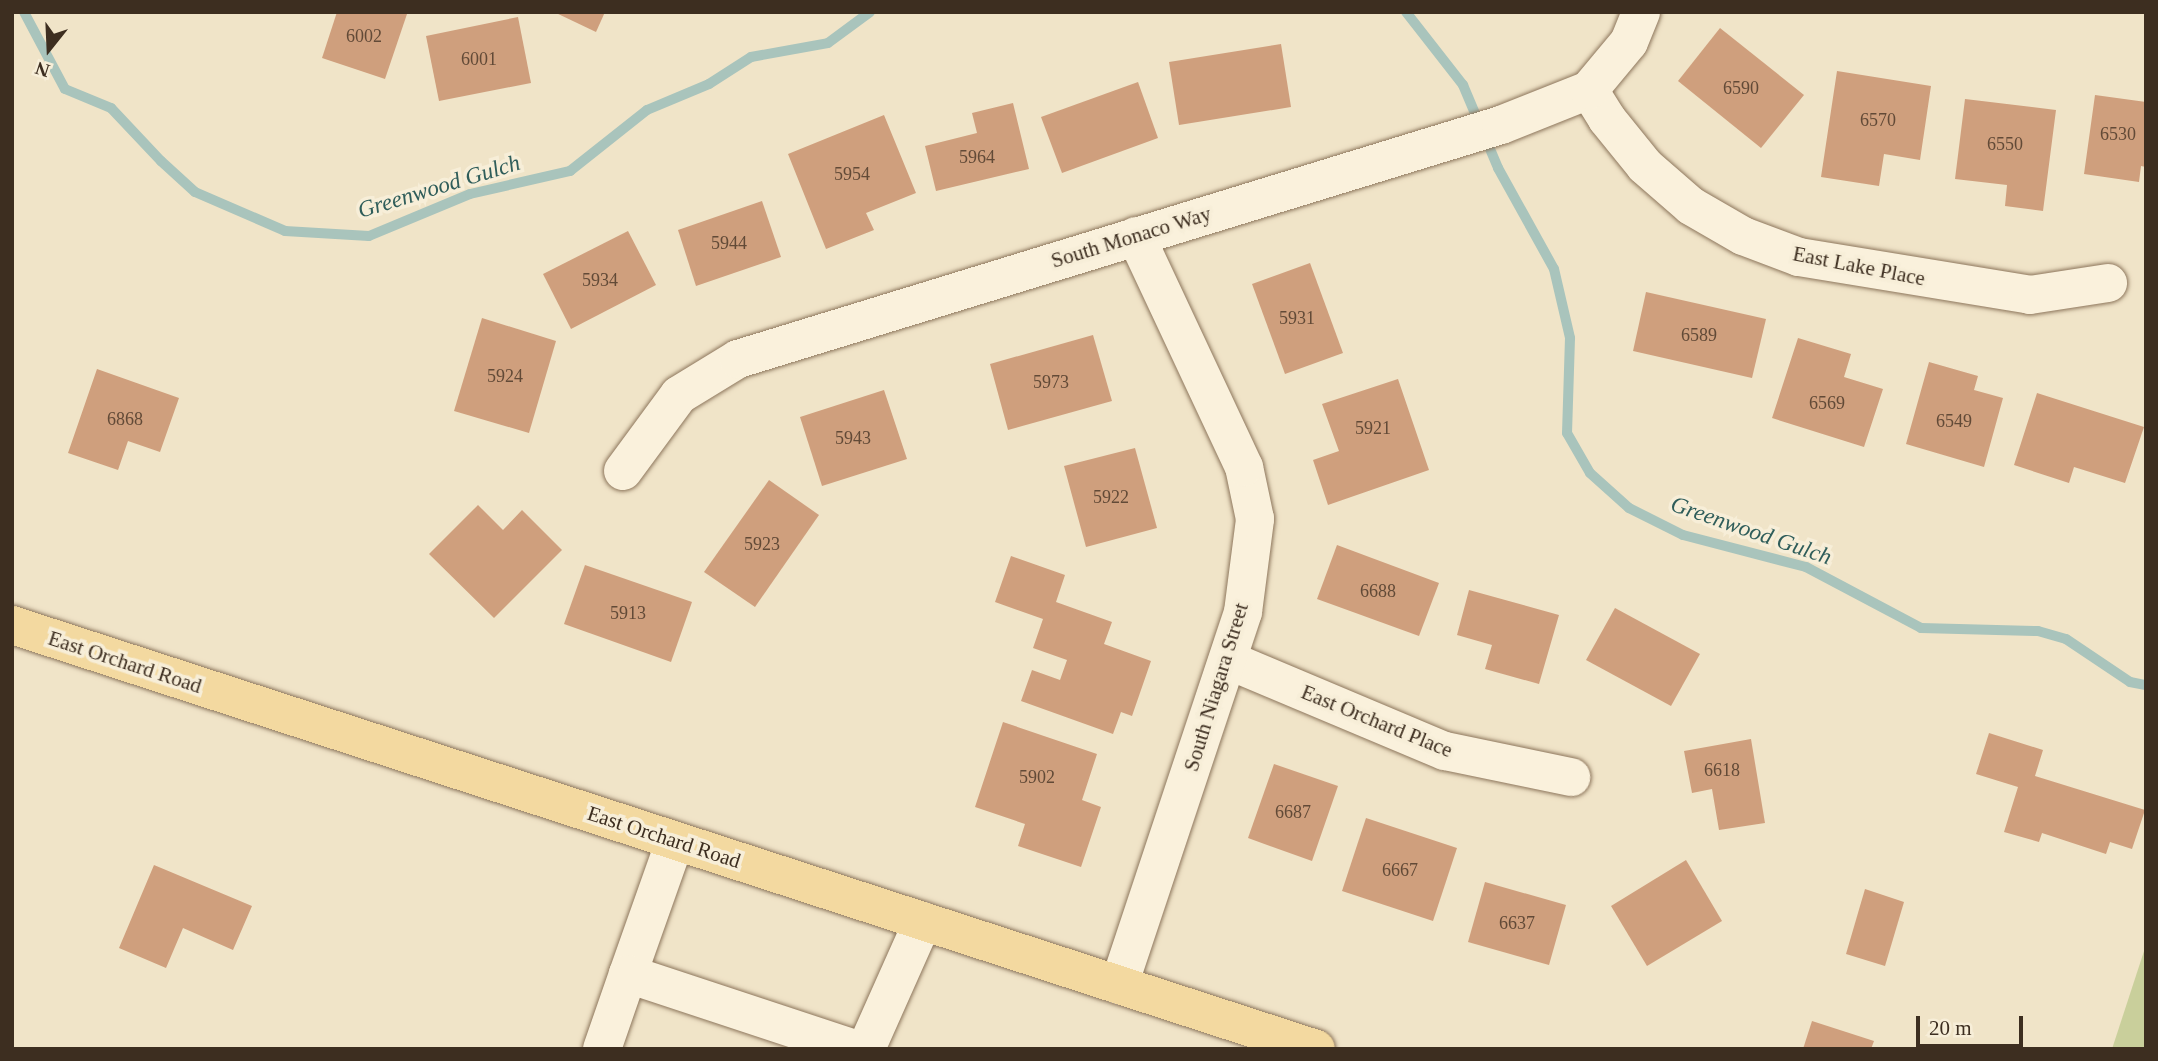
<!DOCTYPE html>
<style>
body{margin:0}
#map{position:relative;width:2158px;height:1061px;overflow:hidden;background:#f0e4c8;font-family:Georgia,serif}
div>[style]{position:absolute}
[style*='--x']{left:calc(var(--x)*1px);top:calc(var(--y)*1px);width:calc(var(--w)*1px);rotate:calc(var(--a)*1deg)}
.green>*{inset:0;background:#c9cf9b}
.stream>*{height:10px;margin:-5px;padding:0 5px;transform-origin:5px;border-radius:5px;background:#a9c4bc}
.building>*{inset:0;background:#cf9f7d}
.roads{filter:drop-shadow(0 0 2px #8d765c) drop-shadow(0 0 2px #8d765c)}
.minor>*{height:38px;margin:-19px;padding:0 19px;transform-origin:19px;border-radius:19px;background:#faf1dc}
.major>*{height:38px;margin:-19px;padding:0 19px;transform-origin:19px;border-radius:19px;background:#f3d9a0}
span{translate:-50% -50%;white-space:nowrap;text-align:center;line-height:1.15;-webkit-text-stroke:7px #f7eed8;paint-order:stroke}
.number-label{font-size:18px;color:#624a37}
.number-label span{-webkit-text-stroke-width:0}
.street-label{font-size:21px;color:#3d2e20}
.water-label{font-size:23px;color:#2f5d5a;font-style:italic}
.frame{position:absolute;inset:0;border:14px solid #3d2e20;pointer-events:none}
.north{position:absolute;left:14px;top:14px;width:70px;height:70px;-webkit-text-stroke:5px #f7eed8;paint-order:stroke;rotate:198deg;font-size:19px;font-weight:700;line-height:28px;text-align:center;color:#3d2e20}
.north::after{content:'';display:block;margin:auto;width:24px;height:32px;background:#3d2e20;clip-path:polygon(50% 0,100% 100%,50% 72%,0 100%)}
.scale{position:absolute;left:1916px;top:1016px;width:107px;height:32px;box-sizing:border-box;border:4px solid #3d2e20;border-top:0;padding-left:9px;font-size:21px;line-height:24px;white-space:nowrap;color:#3d2e20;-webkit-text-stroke:5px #f7eed8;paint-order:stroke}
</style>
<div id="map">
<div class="green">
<div style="clip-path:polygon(2146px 945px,2146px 1049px,2112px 1049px)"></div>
</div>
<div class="stream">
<div style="--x:24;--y:12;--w:87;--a:62"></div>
<div style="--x:65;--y:89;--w:50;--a:22.4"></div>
<div style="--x:111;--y:108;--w:73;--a:46.7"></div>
<div style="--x:161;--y:161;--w:46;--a:42.4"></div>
<div style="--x:195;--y:192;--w:98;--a:23.4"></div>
<div style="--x:285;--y:231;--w:84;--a:3.4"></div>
<div style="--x:369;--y:236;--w:109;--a:-22.6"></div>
<div style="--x:470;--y:194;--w:103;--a:-13"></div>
<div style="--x:570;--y:171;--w:98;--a:-38.4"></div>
<div style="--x:647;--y:110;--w:67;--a:-22.8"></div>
<div style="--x:709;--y:84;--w:50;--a:-32.7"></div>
<div style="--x:751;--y:57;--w:78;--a:-10.3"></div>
<div style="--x:828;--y:43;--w:52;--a:-36.4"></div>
<div style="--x:1406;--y:12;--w:93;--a:52"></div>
<div style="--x:1463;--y:85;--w:90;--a:67.1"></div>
<div style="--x:1498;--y:168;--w:115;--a:61"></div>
<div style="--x:1554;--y:269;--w:71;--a:76.9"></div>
<div style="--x:1570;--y:338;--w:95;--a:91.8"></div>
<div style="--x:1567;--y:433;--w:46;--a:60.1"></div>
<div style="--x:1590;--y:473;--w:52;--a:41.9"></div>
<div style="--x:1629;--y:508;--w:60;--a:26.6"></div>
<div style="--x:1683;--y:535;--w:127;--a:14.6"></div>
<div style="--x:1806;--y:567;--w:130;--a:27.9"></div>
<div style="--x:1921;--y:628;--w:117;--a:1.5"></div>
<div style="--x:2038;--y:631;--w:29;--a:16"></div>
<div style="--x:2066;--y:639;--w:77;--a:33.9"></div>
<div style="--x:2130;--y:682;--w:16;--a:11"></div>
</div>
<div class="building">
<div style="clip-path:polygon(337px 12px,407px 14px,385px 79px,322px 58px)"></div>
<div style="clip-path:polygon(554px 12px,605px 12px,596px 32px)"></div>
<div style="clip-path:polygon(518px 17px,531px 83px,439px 101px,426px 36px)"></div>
<div style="clip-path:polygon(1720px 28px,1804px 95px,1761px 148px,1678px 81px)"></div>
<div style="clip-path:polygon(1281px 44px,1291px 107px,1179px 125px,1169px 62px)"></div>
<div style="clip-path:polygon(1837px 71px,1931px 86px,1920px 160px,1884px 154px,1879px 186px,1821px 177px)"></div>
<div style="clip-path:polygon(1138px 82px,1158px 138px,1062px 173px,1041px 117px)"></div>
<div style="clip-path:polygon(2095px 95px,2146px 102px,2146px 167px,2141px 166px,2139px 182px,2084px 174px)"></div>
<div style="clip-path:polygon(1965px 99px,2056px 110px,2043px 211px,2005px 206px,2007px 185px,1955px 179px)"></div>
<div style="clip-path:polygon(1013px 103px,1029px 169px,936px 191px,925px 146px,977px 133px,972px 113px)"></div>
<div style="clip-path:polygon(884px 115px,916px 193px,866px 213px,874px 230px,826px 249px,788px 154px)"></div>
<div style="clip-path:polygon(762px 201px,781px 257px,696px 286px,678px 230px)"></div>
<div style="clip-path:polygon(628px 231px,656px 285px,571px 329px,543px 274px)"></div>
<div style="clip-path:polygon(1310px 263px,1343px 353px,1285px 374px,1252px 284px)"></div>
<div style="clip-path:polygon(1646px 292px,1766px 319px,1752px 378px,1633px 351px)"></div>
<div style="clip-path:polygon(482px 318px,556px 341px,529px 433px,454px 411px)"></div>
<div style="clip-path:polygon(1093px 335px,1112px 401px,1008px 430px,990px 364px)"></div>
<div style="clip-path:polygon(1798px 338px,1851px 354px,1844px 377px,1883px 389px,1864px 447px,1772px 418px)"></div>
<div style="clip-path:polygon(1929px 362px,1978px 376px,1974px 390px,2003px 398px,1984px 467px,1906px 444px)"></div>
<div style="clip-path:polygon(97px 369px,179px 398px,160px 452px,128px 441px,118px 470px,68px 453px)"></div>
<div style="clip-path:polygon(1398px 379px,1429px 470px,1328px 505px,1313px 460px,1339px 451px,1322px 404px)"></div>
<div style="clip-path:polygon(884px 390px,907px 459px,822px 486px,800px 417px)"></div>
<div style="clip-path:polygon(2037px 393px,2144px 427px,2125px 483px,2074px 467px,2069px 483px,2014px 465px)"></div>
<div style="clip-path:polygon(1135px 448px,1157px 528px,1086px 547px,1064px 466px)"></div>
<div style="clip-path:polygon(769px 480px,819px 515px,755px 607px,704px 572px)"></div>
<div style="clip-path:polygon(478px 505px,503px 530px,522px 510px,562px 550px,494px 618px,429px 554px)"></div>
<div style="clip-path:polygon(1337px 545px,1439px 583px,1419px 636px,1317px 599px)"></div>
<div style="clip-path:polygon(1011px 556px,1065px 575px,1056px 602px,1112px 622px,1104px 644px,1151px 661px,1132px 716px,1121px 712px,1113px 734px,1021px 701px,1032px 670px,1060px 680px,1067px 660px,1033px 648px,1043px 619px,995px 602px)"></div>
<div style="clip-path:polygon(585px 565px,692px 602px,671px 662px,564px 624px)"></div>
<div style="clip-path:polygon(1469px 590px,1559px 615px,1539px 684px,1485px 669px,1492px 645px,1457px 635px)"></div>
<div style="clip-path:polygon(1615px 608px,1700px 654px,1671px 706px,1586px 660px)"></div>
<div style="clip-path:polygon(1003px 722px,1097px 754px,1082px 800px,1101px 807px,1081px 867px,1018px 846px,1025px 824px,975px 807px)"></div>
<div style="clip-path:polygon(1989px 733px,2043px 750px,2035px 776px,2145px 810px,2132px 849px,2110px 842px,2106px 854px,2042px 833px,2039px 842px,2004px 832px,2018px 787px,1976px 774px)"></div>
<div style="clip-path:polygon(1751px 739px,1765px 823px,1719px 830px,1712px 789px,1692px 793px,1684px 751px)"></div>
<div style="clip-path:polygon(1274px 764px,1338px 786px,1312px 861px,1248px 838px)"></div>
<div style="clip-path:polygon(1366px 818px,1457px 848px,1433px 921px,1342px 891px)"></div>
<div style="clip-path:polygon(1686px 860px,1722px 921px,1647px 966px,1611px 906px)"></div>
<div style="clip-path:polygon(154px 865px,252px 906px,233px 950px,183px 928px,166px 968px,119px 948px)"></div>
<div style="clip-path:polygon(1485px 882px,1566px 905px,1549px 965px,1468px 942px)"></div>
<div style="clip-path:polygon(1865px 889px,1904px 902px,1885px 966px,1846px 954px)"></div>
<div style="clip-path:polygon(1812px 1021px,1874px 1041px,1871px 1049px,1803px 1049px)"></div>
</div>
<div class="roads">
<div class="minor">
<div style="--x:1589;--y:90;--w:34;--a:58"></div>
<div style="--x:1607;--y:119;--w:60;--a:51"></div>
<div style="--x:1645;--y:166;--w:61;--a:41"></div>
<div style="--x:1691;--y:206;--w:60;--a:30"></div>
<div style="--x:1743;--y:236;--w:60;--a:20.6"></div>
<div style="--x:1799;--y:257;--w:234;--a:9.3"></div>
<div style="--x:2030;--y:295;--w:79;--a:-8.7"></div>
<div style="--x:623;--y:471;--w:94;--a:-53.6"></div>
<div style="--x:679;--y:395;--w:69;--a:-31.4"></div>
<div style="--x:738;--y:359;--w:798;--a:-17.05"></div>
<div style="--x:1501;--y:125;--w:95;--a:-21.7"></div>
<div style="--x:1589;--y:90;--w:62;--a:-50.2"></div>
<div style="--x:1629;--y:42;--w:32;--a:-68"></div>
<div style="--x:1228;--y:660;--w:235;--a:22.8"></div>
<div style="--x:1445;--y:751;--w:129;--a:11.7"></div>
<div style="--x:675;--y:841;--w:141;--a:109.5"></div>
<div style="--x:628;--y:974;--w:239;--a:18.3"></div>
<div style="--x:1119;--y:985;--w:393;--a:-71.6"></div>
<div style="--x:1243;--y:612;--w:94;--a:-82.6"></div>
<div style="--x:1255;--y:519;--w:53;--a:-101.9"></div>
<div style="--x:1244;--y:467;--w:255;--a:-115.1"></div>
<div style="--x:602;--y:1049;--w:79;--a:-70.9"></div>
<div style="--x:866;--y:1049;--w:140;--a:-66"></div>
</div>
<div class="major">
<div style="--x:12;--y:625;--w:1371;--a:18.01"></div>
</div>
</div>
<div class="number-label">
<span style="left:364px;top:36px">6002</span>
<span style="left:479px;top:59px">6001</span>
<span style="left:1741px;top:88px">6590</span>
<span style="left:1878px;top:120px">6570</span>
<span style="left:2118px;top:134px">6530</span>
<span style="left:2005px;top:144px">6550</span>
<span style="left:977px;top:157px">5964</span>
<span style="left:852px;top:174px">5954</span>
<span style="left:729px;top:243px">5944</span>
<span style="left:600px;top:280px">5934</span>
<span style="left:1297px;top:318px">5931</span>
<span style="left:1699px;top:335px">6589</span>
<span style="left:505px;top:376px">5924</span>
<span style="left:1051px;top:382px">5973</span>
<span style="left:1827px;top:403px">6569</span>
<span style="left:125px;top:419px">6868</span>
<span style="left:1954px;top:421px">6549</span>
<span style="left:1373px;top:428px">5921</span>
<span style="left:853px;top:438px">5943</span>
<span style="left:1111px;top:497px">5922</span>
<span style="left:762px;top:544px">5923</span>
<span style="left:1378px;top:591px">6688</span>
<span style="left:628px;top:613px">5913</span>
<span style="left:1722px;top:770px">6618</span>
<span style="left:1037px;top:777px">5902</span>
<span style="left:1293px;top:812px">6687</span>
<span style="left:1400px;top:870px">6667</span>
<span style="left:1517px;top:923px">6637</span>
</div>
<div class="street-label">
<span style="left:1131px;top:237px;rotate:-17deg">South Monaco Way</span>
<span style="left:1859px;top:266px;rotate:11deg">East Lake Place</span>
<span style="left:125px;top:662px;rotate:18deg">East Orchard Road</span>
<span style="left:1216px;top:687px;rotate:-73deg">South Niagara Street</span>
<span style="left:1377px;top:721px;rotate:22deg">East Orchard Place</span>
<span style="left:664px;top:837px;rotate:18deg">East Orchard Road</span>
</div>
<div class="water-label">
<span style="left:439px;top:187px;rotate:-17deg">Greenwood Gulch</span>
<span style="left:1751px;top:531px;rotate:19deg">Greenwood Gulch</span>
</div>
<div class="frame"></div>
<div class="north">N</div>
<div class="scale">20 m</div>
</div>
